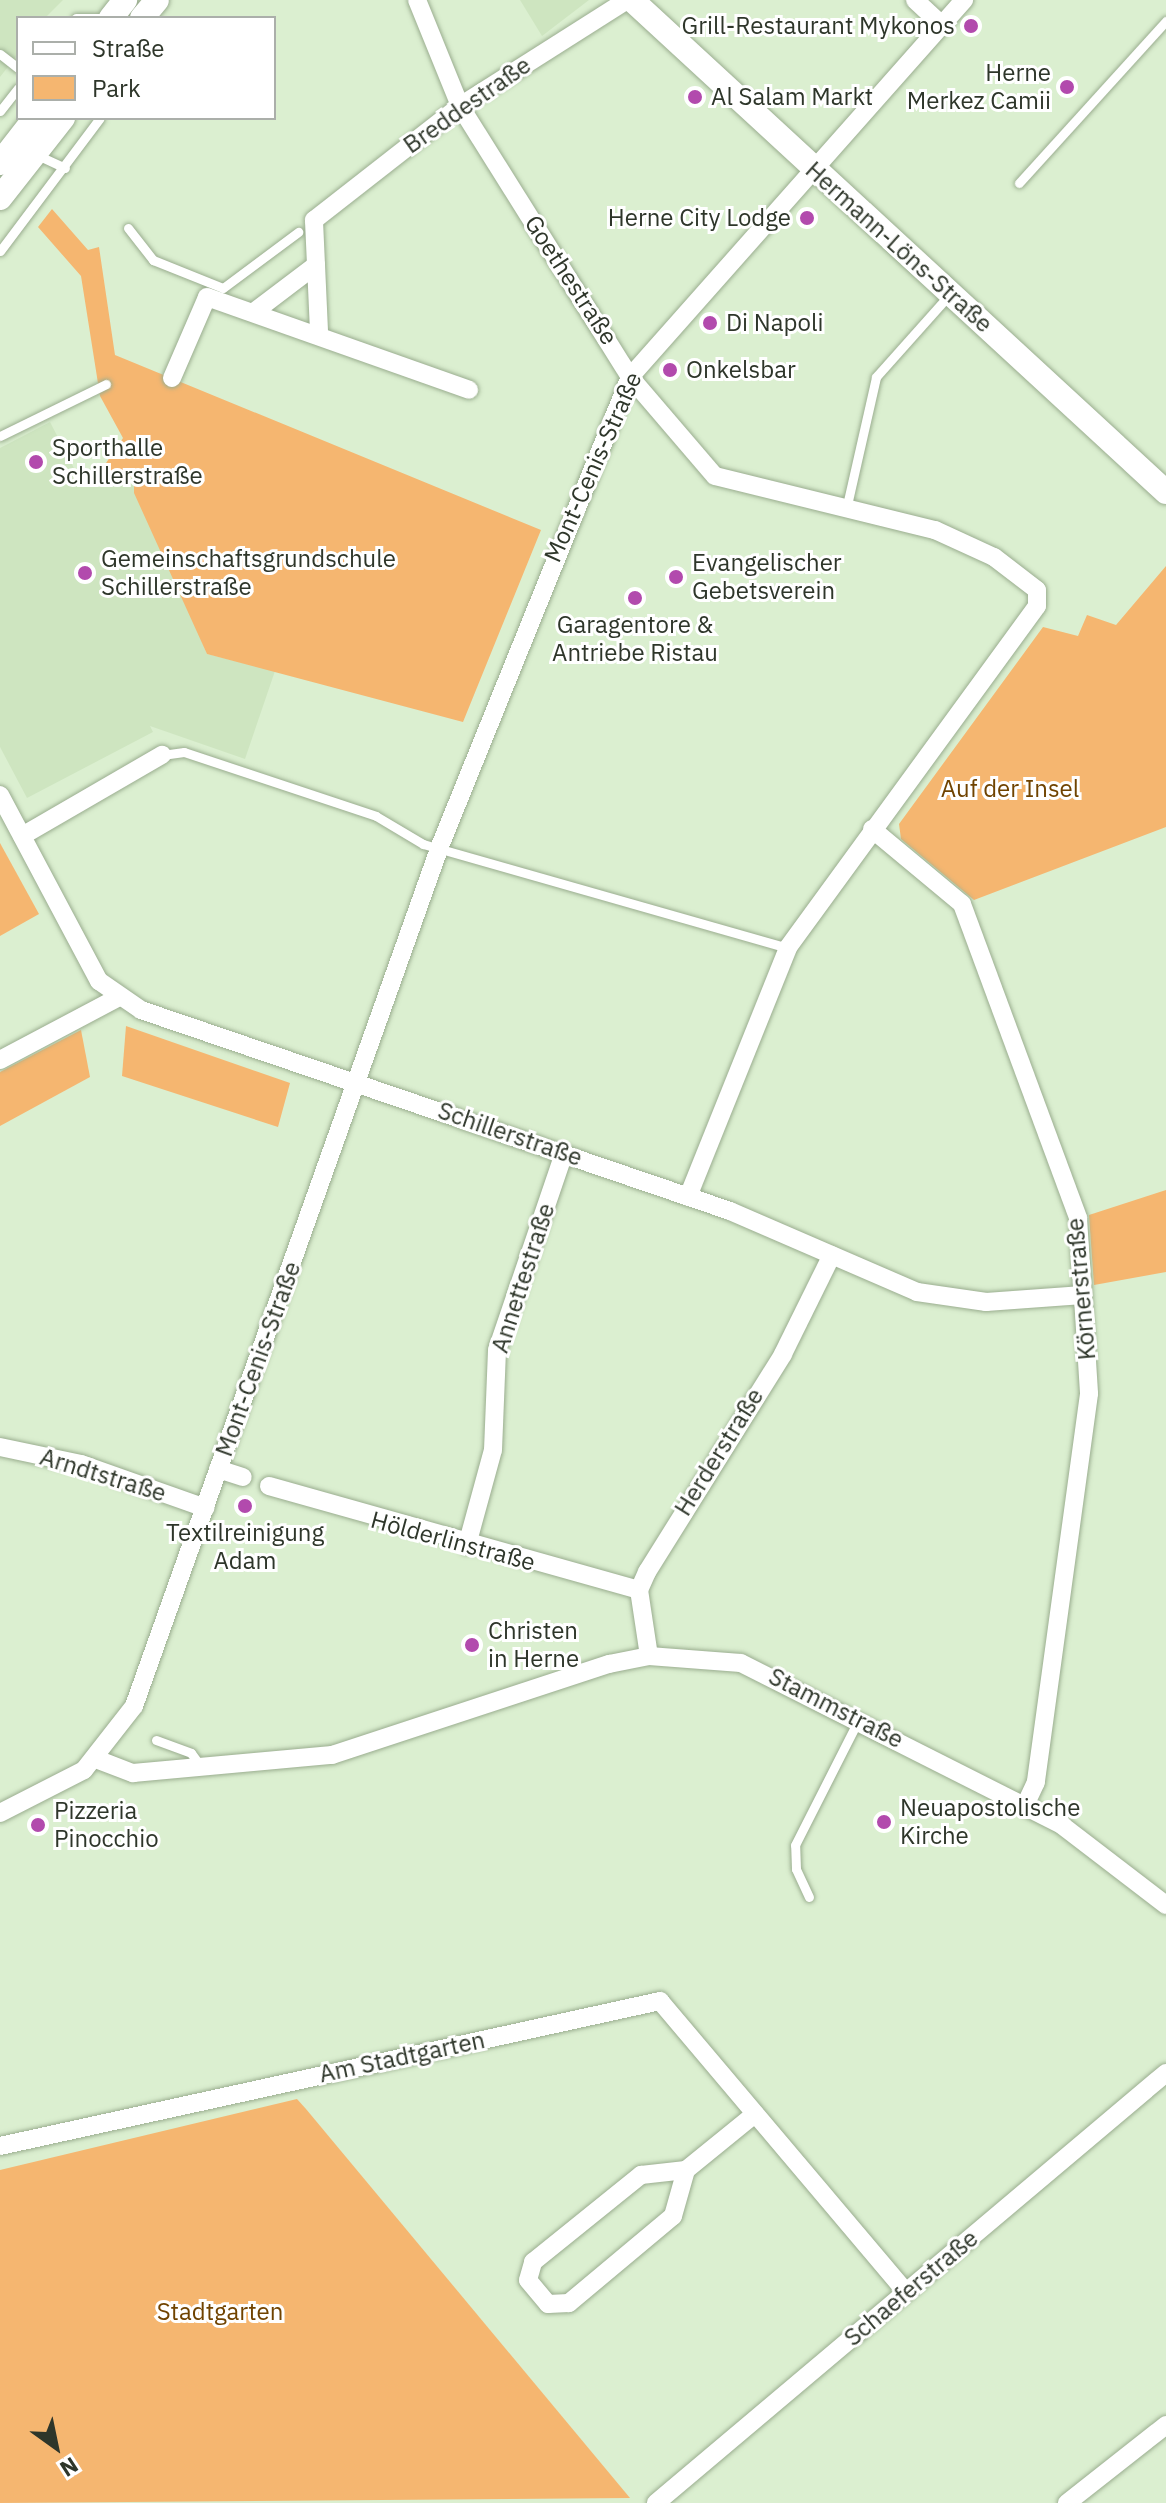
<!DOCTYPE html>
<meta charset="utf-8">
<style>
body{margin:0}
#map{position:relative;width:1166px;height:2503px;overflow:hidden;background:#dbefd0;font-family:"IBM Plex Sans",sans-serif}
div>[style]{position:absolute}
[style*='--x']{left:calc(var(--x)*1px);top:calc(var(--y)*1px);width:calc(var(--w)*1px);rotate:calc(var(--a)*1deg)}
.built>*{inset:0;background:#cee5c0}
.green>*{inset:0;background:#f5b670}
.roads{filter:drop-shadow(0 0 2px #9aad8f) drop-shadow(0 0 2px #9aad8f)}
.lane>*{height:9px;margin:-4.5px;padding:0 4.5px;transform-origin:4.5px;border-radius:4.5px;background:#fff}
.street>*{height:18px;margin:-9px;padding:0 9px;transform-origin:9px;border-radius:9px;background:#fff}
.secondary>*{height:24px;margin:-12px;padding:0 12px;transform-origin:12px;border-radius:12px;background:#fff}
.dots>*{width:22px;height:22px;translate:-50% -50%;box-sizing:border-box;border:4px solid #fff;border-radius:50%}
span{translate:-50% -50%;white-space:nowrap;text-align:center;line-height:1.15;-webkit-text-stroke:6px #fff;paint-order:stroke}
.poi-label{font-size:24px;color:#2e362a}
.right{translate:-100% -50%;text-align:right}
.left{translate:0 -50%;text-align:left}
.street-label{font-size:24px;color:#2e362a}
.park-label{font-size:24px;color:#704300}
.legend{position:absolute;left:16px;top:16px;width:260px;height:104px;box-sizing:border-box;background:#fff;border:2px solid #abafaa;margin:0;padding:10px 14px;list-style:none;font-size:24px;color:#2e362a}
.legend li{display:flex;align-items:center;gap:16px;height:40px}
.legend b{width:40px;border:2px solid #abafaa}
.north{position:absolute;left:16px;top:2407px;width:80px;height:80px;-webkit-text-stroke:6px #fff;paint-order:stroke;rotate:147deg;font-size:22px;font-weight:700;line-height:32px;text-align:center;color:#2e362a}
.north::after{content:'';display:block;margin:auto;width:28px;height:36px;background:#2e362a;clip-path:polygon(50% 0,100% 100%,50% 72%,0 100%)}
</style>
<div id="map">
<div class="built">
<div style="clip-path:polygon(0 0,63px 0,45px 18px,18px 18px,18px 54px,0 77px)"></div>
<div style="clip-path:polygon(520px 0,589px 0,542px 36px)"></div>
<div style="clip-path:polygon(50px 422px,78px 476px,106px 463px,117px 482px,134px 476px,207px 654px,275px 671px,245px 759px,150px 726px,153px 732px,27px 798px,0 747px,0 448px)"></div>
</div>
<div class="green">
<div style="clip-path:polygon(52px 209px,88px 250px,99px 247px,115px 355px,541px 530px,463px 722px,207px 654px,134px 493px,134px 476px,117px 483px,106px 463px,123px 438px,100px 396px,81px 276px,38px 227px)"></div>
<div style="clip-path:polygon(1166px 566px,1166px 827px,974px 900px,901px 839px,899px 824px,1043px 627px,1078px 636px,1087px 615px,1116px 625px)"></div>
<div style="clip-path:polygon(0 843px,39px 914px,0 936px)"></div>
<div style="clip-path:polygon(126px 1026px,290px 1083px,278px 1127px,122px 1076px)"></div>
<div style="clip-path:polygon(81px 1030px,90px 1077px,0 1126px,0 1072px)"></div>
<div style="clip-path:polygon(1166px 1190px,1166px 1272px,1094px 1285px,1089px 1215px)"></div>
<div style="clip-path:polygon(297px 2099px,306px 2109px,630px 2498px,0 2503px,0 2170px)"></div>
</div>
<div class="roads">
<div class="lane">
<div style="--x:76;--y:18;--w:25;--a:0"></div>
<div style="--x:0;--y:54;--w:23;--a:38"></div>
<div style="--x:0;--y:111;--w:29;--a:-52"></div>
<div style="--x:35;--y:154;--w:33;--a:25"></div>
<div style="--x:1019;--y:183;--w:219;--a:-47.8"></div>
<div style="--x:128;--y:228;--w:41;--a:52"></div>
<div style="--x:153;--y:260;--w:75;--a:21.8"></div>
<div style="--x:223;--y:288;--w:94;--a:-36.7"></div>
<div style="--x:0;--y:251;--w:166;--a:-53.1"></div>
<div style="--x:0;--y:436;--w:118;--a:-26.1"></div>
<div style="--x:847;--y:505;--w:131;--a:-77.2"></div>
<div style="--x:876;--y:377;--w:111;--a:-48.3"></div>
<div style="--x:162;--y:755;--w:22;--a:-8"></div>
<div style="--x:184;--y:752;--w:202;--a:18.4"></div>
<div style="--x:376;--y:816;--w:55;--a:30.8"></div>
<div style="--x:423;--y:844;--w:380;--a:15.9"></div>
<div style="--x:156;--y:1740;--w:37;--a:20"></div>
<div style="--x:191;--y:1753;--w:17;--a:54"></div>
<div style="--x:809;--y:1897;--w:31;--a:-115"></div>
<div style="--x:796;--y:1869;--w:24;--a:-92"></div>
<div style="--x:795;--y:1845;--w:139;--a:-63.1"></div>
</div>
<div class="street">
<div style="--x:417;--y:0;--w:114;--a:67.9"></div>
<div style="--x:460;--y:106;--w:320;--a:57.9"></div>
<div style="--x:630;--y:377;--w:130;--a:49.4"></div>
<div style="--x:715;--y:476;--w:227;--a:13.8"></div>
<div style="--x:935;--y:530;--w:65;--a:24.6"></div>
<div style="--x:994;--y:557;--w:54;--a:37.5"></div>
<div style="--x:1037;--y:590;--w:16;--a:90"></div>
<div style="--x:1037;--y:606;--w:423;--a:126.1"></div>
<div style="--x:788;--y:948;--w:268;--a:111.9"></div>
<div style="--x:915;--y:0;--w:37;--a:43"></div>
<div style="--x:254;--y:312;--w:78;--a:-37.2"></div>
<div style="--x:319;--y:331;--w:111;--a:-92.6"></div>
<div style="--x:314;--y:220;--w:185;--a:-38"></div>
<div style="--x:460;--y:106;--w:198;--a:-32.4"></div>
<div style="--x:172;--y:378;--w:88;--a:-66.6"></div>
<div style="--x:207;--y:297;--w:278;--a:19.5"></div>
<div style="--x:0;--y:795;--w:211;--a:62"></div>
<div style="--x:99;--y:981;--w:51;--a:34.6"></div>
<div style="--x:141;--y:1010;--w:622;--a:18.84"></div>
<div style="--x:730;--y:1211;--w:204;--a:23.4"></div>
<div style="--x:917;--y:1292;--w:70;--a:8.2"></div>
<div style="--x:986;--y:1302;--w:97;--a:-4.1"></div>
<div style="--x:872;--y:829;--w:117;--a:39.8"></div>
<div style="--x:962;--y:904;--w:335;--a:69.7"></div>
<div style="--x:1078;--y:1218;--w:176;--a:86.4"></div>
<div style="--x:1089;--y:1394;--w:392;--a:97.8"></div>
<div style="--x:1036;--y:1782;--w:26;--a:115"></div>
<div style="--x:22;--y:836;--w:162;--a:-30.1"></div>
<div style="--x:0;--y:1060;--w:132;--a:-27.9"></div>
<div style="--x:0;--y:1447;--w:83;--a:11.9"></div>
<div style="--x:81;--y:1464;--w:132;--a:19.5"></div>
<div style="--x:218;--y:1469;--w:26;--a:18"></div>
<div style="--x:269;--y:1486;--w:384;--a:15.7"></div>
<div style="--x:467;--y:1545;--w:98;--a:-74.7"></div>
<div style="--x:493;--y:1450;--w:100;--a:-87.7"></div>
<div style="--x:497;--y:1350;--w:208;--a:-71.2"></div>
<div style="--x:649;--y:1656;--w:67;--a:-98.6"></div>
<div style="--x:639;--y:1590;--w:20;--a:-66"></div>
<div style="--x:647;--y:1572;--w:257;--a:-58"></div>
<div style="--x:783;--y:1354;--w:110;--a:-63.7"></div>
<div style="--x:96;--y:1759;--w:40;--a:21"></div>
<div style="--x:133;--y:1773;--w:200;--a:-5.2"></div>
<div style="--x:332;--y:1755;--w:292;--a:-18.2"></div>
<div style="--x:609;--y:1664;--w:41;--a:-11.3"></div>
<div style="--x:649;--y:1656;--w:92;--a:4.4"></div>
<div style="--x:741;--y:1663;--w:361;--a:26.8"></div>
<div style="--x:1063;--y:1826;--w:130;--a:37.5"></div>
<div style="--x:0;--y:1813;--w:94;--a:-27.1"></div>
<div style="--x:84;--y:1770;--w:81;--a:-52"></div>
<div style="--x:134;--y:1706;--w:913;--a:-70.41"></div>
<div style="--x:440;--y:846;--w:506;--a:-67.95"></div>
<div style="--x:630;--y:377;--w:504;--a:-48.46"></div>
<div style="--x:0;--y:2146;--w:676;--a:-12.39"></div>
<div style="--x:660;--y:2001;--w:381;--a:49.8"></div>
<div style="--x:686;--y:2170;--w:48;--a:105.8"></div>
<div style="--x:673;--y:2216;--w:136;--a:140.1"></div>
<div style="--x:569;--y:2303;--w:21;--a:177"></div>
<div style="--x:548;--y:2304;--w:31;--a:-130"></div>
<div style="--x:528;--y:2280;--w:19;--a:-74"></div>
<div style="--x:533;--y:2262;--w:139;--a:-38.9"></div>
<div style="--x:641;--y:2175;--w:45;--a:-6.3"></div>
<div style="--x:686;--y:2170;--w:89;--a:-39.1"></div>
<div style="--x:656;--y:2503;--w:667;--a:-40.14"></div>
<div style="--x:1067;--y:2503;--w:126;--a:-38.2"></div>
</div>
<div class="secondary">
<div style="--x:632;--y:0;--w:726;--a:42.66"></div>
<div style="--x:111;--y:18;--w:23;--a:-52"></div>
<div style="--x:142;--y:18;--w:23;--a:-50"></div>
<div style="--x:0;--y:163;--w:57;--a:-52.1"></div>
<div style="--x:0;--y:198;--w:102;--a:-51.8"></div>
</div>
</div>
<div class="dots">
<div style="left:971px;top:26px;background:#b24aad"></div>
<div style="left:1067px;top:87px;background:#b24aad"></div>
<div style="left:695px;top:97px;background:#b24aad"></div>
<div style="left:807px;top:218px;background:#b24aad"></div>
<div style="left:710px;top:323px;background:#b24aad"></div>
<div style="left:670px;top:370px;background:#b24aad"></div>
<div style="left:36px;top:462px;background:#b24aad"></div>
<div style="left:85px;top:573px;background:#b24aad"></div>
<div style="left:676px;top:577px;background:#b24aad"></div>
<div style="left:635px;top:598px;background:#b24aad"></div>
<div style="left:245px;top:1506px;background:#b24aad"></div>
<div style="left:472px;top:1645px;background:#b24aad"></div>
<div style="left:884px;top:1822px;background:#b24aad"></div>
<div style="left:38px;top:1825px;background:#b24aad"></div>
</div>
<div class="poi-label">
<span class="right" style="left:955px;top:26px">Grill-Restaurant Mykonos</span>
<span class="right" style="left:1051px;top:87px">Herne<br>Merkez Camii</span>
<span class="left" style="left:711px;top:97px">Al Salam Markt</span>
<span class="right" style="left:791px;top:218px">Herne City Lodge</span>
<span class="left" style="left:726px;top:323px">Di Napoli</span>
<span class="left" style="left:686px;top:370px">Onkelsbar</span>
<span class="left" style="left:52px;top:462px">Sporthalle<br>Schillerstraße</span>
<span class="left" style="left:101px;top:573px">Gemeinschaftsgrundschule<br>Schillerstraße</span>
<span class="left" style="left:692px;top:577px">Evangelischer<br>Gebetsverein</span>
<span style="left:635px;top:639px">Garagentore &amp;<br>Antriebe Ristau</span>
<span style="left:245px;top:1547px">Textilreinigung<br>Adam</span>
<span class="left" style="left:488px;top:1645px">Christen<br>in Herne</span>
<span class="left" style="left:900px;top:1822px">Neuapostolische<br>Kirche</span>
<span class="left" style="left:54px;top:1825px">Pizzeria<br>Pinocchio</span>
</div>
<div class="street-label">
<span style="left:467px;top:105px;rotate:-35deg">Breddestraße</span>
<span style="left:899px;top:247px;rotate:42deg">Hermann-Löns-Straße</span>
<span style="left:571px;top:280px;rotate:57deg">Goethestraße</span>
<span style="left:593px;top:467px;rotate:-66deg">Mont-Cenis-Straße</span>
<span style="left:510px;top:1134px;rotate:19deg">Schillerstraße</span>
<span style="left:523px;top:1278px;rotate:-72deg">Annettestraße</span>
<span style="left:1081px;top:1289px;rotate:-95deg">Körnerstraße</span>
<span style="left:258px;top:1359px;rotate:-70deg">Mont-Cenis-Straße</span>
<span style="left:719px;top:1452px;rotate:-58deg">Herderstraße</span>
<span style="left:103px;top:1475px;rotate:17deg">Arndtstraße</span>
<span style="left:453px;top:1541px;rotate:15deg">Hölderlinstraße</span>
<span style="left:836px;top:1708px;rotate:27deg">Stammstraße</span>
<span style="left:402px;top:2057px;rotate:-12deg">Am Stadtgarten</span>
<span style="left:911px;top:2288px;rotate:-40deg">Schaeferstraße</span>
</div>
<div class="park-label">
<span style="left:1010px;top:789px">Auf der Insel</span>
<span style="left:220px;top:2312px">Stadtgarten</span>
</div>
<ul class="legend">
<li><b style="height:10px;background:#fff"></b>Straße</li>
<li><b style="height:22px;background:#f5b670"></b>Park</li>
</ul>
<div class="north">N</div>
</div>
